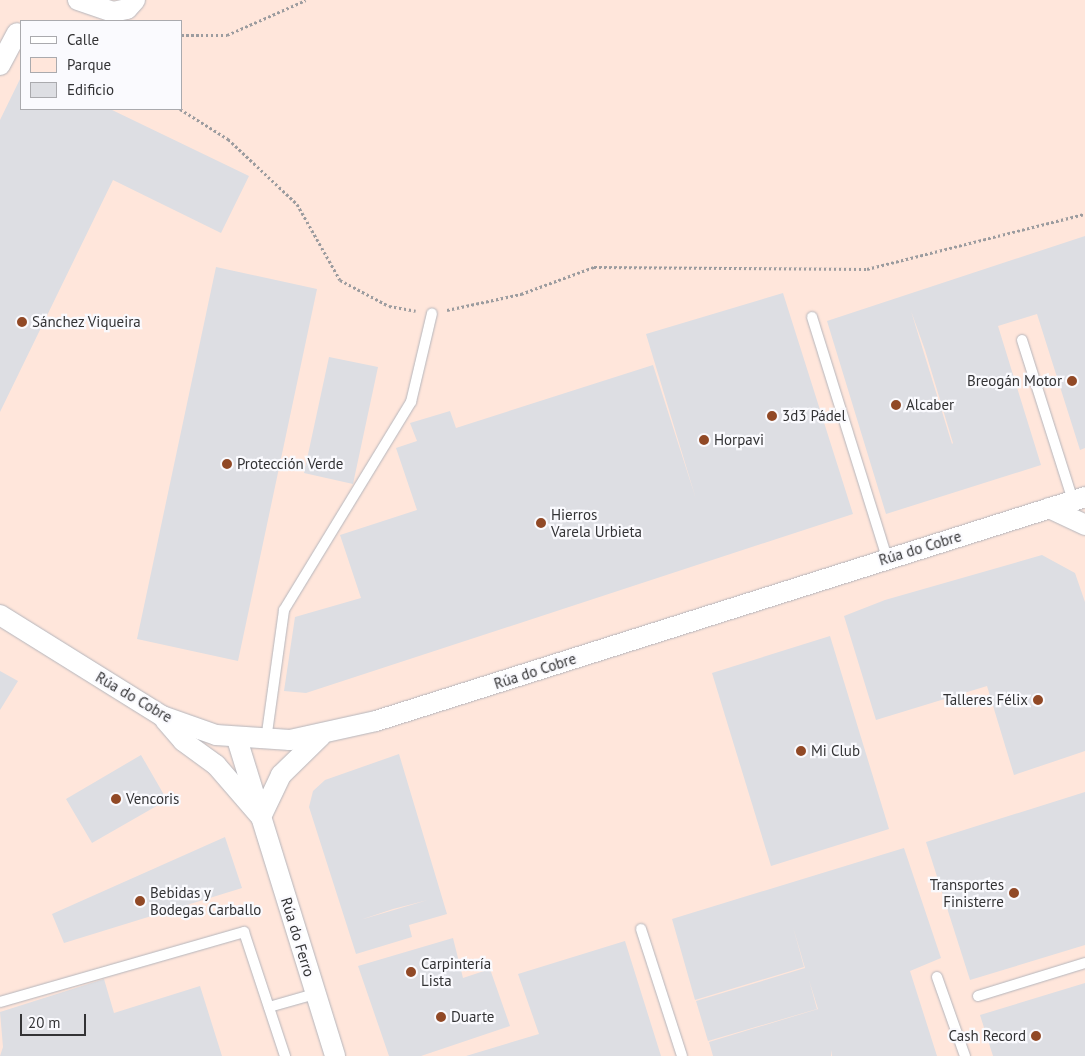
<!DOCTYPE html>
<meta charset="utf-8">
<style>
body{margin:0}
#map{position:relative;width:1085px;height:1056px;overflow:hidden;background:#fafafe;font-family:"PT Sans",sans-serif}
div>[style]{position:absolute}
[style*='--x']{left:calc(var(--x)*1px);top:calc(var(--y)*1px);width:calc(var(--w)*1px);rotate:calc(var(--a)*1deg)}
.green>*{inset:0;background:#ffe6db}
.building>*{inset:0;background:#dddee3}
.path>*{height:3px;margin-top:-1.5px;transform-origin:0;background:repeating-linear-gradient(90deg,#9c9c9f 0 2.5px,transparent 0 5px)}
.roads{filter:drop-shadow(0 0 1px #b5b5bb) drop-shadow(0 0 1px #b5b5bb)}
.lane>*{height:10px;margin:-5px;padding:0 5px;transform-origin:5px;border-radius:5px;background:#fff}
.street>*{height:20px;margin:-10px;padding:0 10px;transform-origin:10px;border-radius:10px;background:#fff}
.dots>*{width:14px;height:14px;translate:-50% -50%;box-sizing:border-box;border:2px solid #fafafe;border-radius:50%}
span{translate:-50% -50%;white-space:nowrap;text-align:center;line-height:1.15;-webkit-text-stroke:4.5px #fafafe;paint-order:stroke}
.poi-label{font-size:15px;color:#333335}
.left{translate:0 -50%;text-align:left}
.right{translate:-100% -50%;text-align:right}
.street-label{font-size:15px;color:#333335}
.legend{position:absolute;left:20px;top:20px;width:162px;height:90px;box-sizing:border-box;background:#fafafe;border:1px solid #aaaaae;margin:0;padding:6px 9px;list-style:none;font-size:15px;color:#333335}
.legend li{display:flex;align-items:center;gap:10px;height:25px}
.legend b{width:25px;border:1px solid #aaaaae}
.scale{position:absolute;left:20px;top:1014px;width:66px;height:22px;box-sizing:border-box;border:2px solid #333335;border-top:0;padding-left:6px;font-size:15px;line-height:18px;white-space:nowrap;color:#333335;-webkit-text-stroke:4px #fafafe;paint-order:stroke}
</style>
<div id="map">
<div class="green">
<div style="clip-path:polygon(evenodd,0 0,1085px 0,1085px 1056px,0 1056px,0 0,21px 21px,181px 21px,181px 109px,21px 109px,21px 21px)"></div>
</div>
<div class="building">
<div style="clip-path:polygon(21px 77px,21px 109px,110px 109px,249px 176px,221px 233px,113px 180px,0 412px,0 120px)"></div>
<div style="clip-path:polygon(evenodd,1085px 236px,1085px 448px,1080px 450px,1037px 314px,998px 326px,1041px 465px,886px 514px,827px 321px,1085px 236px,911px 311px,925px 350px,953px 443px,952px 444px,911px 311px)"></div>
<div style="clip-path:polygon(216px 267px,317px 289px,238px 661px,137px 639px)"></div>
<div style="clip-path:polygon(783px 293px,853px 514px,306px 693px,284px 691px,295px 617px,361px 598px,340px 535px,417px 510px,396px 448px,417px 441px,410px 423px,450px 411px,456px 428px,653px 365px,696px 499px,646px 334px)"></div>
<div style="clip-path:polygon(329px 357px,378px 367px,353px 484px,304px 473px)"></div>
<div style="clip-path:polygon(1042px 555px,1075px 573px,1085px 602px,1085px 751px,1014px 775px,987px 686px,876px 720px,844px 616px,885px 600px)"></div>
<div style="clip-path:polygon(830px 636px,889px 829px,771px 866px,712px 673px)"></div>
<div style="clip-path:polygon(0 671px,18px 681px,0 710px)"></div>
<div style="clip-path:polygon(evenodd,399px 754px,447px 914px,409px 925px,412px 937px,356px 954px,309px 807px,313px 791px,325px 780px,399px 754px,428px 900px,360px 920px,393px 909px,428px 900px)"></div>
<div style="clip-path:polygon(141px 755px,167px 800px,92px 843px,66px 799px)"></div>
<div style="clip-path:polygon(1085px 792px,1085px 945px,970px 980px,926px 842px)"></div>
<div style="clip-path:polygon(225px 837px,242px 888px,64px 943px,52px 914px)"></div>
<div style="clip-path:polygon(904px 848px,941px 958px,910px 971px,937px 1056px,832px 1056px,831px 1050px,831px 1056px,713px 1056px,709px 1042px,818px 1009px,809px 980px,817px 1009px,708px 1041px,696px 1001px,805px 968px,793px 927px,804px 967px,695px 1000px,672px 919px)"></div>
<div style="clip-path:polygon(453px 938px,463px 978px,490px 969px,510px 1026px,421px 1056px,389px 1056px,358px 966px)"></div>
<div style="clip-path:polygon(625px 941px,661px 1056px,466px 1056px,539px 1034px,518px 974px)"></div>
<div style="clip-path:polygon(104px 979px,114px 1013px,200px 986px,222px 1056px,0 1056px,3px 1047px,0 1012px)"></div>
<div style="clip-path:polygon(1085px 983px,1085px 1056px,993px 1056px,980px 1015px)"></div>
</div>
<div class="path">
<div style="--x:181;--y:35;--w:46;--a:0"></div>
<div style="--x:227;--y:35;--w:86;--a:-23.9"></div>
<div style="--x:180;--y:109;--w:57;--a:32"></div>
<div style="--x:228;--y:139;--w:95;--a:43.3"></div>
<div style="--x:297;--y:204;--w:87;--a:60.5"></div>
<div style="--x:340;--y:280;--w:55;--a:28"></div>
<div style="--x:389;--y:306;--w:27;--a:10"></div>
<div style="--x:447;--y:310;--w:76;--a:-12.2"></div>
<div style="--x:521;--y:294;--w:78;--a:-20.3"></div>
<div style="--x:594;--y:267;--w:273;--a:0.4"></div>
<div style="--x:867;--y:269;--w:225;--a:-14.2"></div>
</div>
<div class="roads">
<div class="lane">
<div style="--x:812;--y:317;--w:252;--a:72.7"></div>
<div style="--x:1022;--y:340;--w:169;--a:72.4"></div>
<div style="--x:266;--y:740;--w:131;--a:-82.1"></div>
<div style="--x:284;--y:610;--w:244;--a:-58.6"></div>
<div style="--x:411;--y:402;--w:91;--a:-76.7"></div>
<div style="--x:641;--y:929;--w:133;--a:72.1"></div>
<div style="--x:937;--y:977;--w:84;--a:70.5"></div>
<div style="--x:978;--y:996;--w:112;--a:-17.1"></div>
<div style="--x:0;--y:1002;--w:254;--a:-16"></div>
<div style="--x:244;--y:932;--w:131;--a:71.7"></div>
<div style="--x:269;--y:1007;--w:48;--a:-15.8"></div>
</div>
<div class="street">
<div style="--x:78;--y:0;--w:37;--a:19"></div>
<div style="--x:113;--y:12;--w:14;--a:-12"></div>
<div style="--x:127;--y:9;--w:12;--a:-48"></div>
<div style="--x:0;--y:65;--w:36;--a:-62"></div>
<div style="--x:1049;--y:508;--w:40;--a:25"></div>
<div style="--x:0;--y:615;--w:191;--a:31.9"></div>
<div style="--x:162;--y:716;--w:57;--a:19.4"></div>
<div style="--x:216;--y:735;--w:74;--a:3.9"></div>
<div style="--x:290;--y:740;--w:88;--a:-12.5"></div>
<div style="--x:376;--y:721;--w:744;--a:-17.53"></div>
<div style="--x:165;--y:720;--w:28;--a:49"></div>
<div style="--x:183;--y:741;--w:41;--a:36"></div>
<div style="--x:216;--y:765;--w:69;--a:49.1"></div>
<div style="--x:261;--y:817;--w:47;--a:-64.5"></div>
<div style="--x:281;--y:775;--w:56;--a:-44.3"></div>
<div style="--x:237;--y:739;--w:332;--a:72.8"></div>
</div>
</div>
<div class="dots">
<div style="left:22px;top:322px;background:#914926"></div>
<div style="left:1072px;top:381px;background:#914926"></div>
<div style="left:896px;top:405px;background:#914926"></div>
<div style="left:772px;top:416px;background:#914926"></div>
<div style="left:704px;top:440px;background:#914926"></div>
<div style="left:227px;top:464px;background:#914926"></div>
<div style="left:541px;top:523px;background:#914926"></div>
<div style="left:1038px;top:700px;background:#914926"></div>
<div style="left:801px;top:751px;background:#914926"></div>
<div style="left:116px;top:799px;background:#914926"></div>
<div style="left:1014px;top:893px;background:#914926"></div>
<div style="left:140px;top:901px;background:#914926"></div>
<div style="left:411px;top:972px;background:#914926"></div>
<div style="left:441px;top:1017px;background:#914926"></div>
<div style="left:1036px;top:1036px;background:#914926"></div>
</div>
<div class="poi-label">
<span class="left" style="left:32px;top:322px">Sánchez Viqueira</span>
<span class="right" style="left:1062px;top:381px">Breogán Motor</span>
<span class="left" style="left:906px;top:405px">Alcaber</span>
<span class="left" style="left:782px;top:416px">3d3 Pádel</span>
<span class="left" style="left:714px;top:440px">Horpavi</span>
<span class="left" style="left:237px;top:464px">Protección Verde</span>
<span class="left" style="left:551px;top:523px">Hierros<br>Varela Urbieta</span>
<span class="right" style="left:1028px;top:700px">Talleres Félix</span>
<span class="left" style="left:811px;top:751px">Mi Club</span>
<span class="left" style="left:126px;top:799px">Vencoris</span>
<span class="right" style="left:1004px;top:893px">Transportes<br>Finisterre</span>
<span class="left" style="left:150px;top:901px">Bebidas y<br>Bodegas Carballo</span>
<span class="left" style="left:421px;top:972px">Carpintería<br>Lista</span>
<span class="left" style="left:451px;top:1017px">Duarte</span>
<span class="right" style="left:1026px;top:1036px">Cash Record</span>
</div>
<div class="street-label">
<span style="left:920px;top:548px;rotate:-17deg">Rúa do Cobre</span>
<span style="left:535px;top:671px;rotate:-18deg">Rúa do Cobre</span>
<span style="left:134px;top:697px;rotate:30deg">Rúa do Cobre</span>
<span style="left:298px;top:937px;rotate:73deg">Rúa do Ferro</span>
</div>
<ul class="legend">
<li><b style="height:6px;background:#fff"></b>Calle</li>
<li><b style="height:14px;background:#ffe6db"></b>Parque</li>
<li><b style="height:14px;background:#dddee3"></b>Edificio</li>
</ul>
<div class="scale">20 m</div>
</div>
